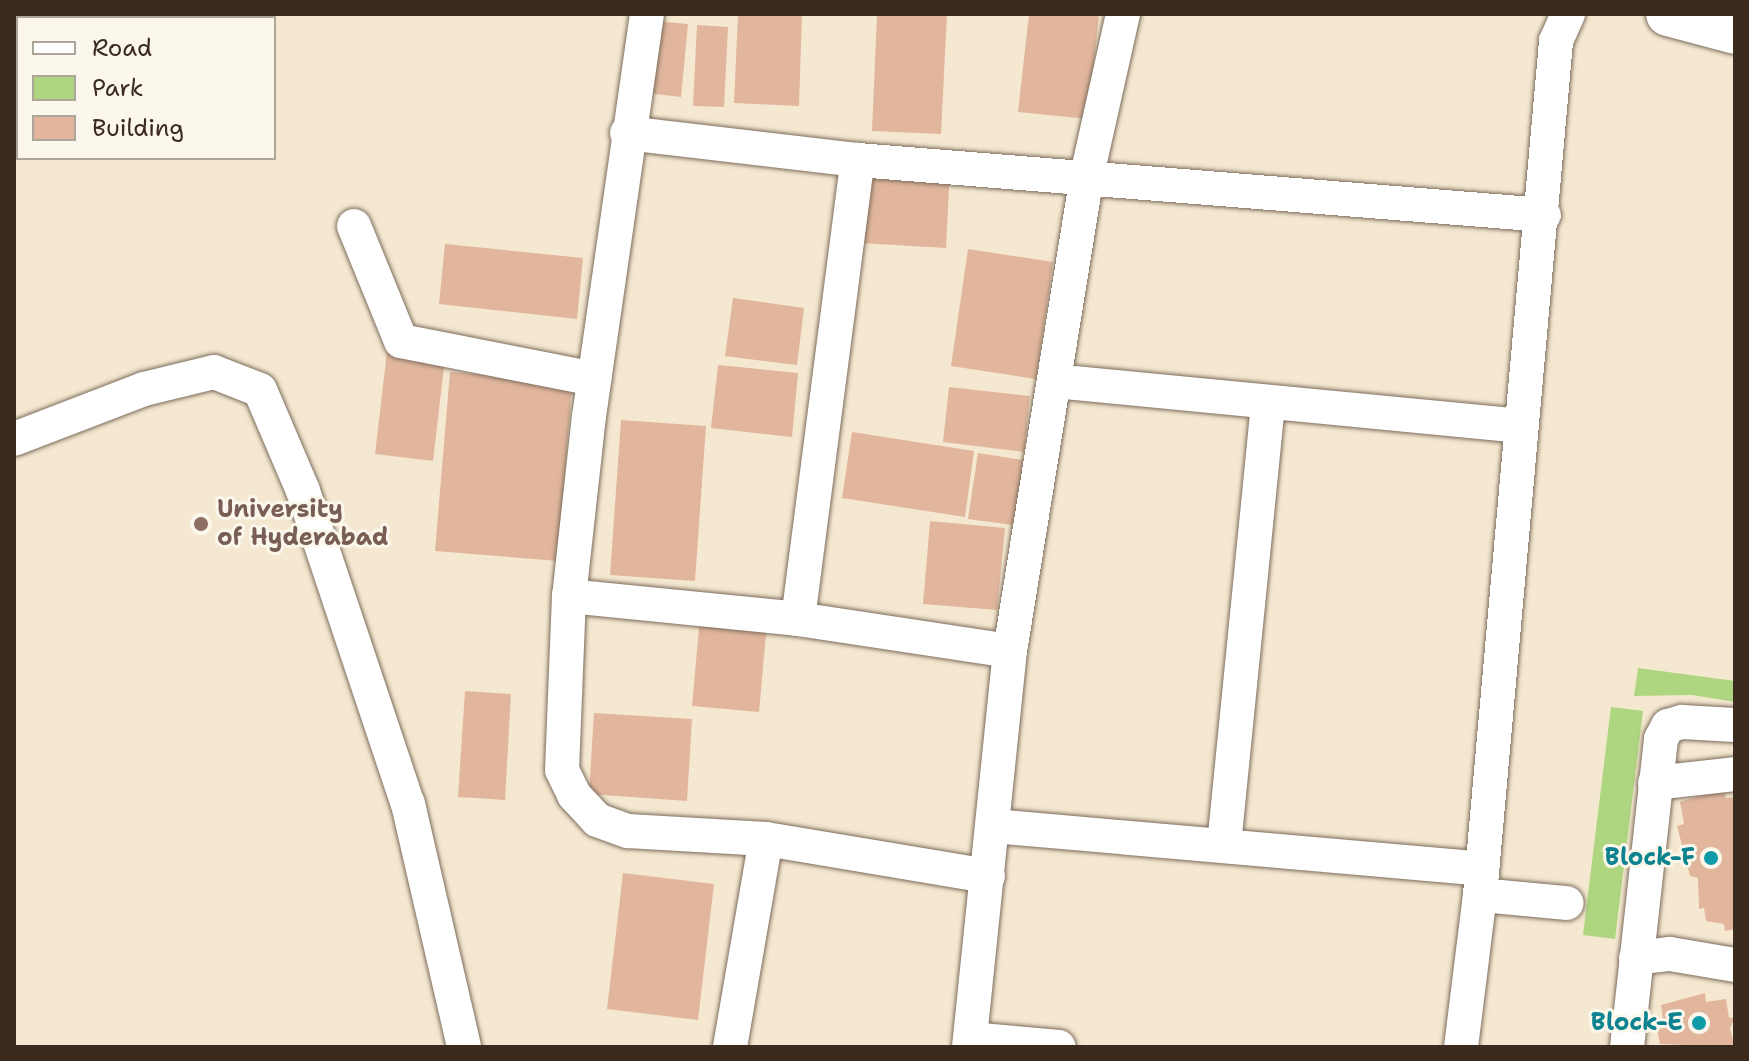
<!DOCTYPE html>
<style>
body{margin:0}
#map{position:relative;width:1749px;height:1061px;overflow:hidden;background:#f5e8d0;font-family:"Shantell Sans",sans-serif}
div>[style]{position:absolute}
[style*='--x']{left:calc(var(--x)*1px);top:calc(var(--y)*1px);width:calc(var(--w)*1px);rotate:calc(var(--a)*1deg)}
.green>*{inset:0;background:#aed57f}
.building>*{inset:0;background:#e1b69d}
.roads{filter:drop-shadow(0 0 2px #7c6c5c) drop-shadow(0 0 2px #7c6c5c)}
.minor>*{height:34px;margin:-17px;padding:0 17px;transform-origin:17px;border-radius:17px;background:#fff}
.secondary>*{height:44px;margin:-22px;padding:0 22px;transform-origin:22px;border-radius:22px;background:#fff}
.dots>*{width:22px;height:22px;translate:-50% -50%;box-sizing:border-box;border:4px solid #fbf7ec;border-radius:50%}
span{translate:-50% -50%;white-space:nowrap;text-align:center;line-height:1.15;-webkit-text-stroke:6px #fbf7ec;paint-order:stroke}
.education-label{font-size:24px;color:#785e54;font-weight:700}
.left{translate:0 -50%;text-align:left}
.culture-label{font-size:24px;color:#0d838f;font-weight:700}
.right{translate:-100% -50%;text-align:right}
.frame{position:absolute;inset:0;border:16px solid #3b2a1e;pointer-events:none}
.legend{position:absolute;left:16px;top:16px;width:260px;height:144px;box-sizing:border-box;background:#fbf7ec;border:2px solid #aea59a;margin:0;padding:10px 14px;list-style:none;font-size:24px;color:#3b2a1e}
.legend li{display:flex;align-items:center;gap:16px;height:40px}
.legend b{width:40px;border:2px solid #aea59a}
</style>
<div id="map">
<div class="green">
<div style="clip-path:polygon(1638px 668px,1735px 681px,1735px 702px,1692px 695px,1634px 696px)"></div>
<div style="clip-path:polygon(1611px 707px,1643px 711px,1615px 939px,1583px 935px)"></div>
</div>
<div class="building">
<div style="clip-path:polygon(738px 14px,802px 14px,799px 106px,734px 103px)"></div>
<div style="clip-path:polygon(877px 14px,947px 14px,941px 134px,872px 131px)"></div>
<div style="clip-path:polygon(1029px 14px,1099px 14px,1088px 119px,1018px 112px)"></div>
<div style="clip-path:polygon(654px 21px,688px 24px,681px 97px,647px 93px)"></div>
<div style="clip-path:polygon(697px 25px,728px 27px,724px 107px,693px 106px)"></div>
<div style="clip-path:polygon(863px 163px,950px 168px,946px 248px,859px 243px)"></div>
<div style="clip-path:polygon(445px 244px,583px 258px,577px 319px,439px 304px)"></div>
<div style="clip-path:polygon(968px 249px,1053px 262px,1036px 379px,951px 366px)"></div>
<div style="clip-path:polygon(733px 298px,804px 308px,797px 365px,725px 356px)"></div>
<div style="clip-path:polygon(388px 343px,446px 350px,433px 461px,375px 454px)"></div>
<div style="clip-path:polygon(718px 365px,798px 373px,792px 437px,711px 428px)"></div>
<div style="clip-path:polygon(450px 372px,572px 382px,558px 561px,435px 551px)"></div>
<div style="clip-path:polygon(949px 387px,1030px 396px,1024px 452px,943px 442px)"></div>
<div style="clip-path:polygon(621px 420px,706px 426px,695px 581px,610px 575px)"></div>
<div style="clip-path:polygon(852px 432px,974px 451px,965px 517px,842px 498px)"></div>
<div style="clip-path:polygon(978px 453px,1029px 461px,1020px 526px,968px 519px)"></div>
<div style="clip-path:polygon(930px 521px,1005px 528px,997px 610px,923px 604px)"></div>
<div style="clip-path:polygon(700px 617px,767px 623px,759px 712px,692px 706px)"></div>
<div style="clip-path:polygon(465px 691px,511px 694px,505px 800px,458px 797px)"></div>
<div style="clip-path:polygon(594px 713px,692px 719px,687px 801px,589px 794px)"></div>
<div style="clip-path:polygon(1724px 789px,1726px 798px,1735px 797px,1735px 929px,1725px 931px,1724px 924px,1706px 921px,1704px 908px,1699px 909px,1698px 878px,1690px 876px,1677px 826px,1684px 824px,1680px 802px)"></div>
<div style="clip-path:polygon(623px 873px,714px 884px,698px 1020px,607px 1009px)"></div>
<div style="clip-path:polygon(1705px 993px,1706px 1002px,1726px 999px,1729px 1018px,1735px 1017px,1730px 1029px,1735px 1047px,1660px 1044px,1657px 1029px,1664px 1028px,1661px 1005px)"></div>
</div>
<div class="roads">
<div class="minor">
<div style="--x:647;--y:14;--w:406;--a:98.2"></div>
<div style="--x:589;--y:416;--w:181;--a:96.3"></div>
<div style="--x:569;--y:596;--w:174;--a:92.3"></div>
<div style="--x:562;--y:770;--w:28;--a:64"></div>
<div style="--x:574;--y:795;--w:34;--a:47"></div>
<div style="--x:597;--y:820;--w:33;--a:20"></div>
<div style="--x:628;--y:831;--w:138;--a:3.3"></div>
<div style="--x:766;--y:839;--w:225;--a:9.5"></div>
<div style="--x:627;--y:133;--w:233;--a:6.7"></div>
<div style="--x:858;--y:160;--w:688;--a:4.58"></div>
<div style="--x:354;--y:226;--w:124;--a:67.8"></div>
<div style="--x:401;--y:341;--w:197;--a:11.1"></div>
<div style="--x:1054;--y:381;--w:466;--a:5.5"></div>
<div style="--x:14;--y:439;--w:139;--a:-21"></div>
<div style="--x:144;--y:389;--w:72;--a:-13.7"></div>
<div style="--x:214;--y:372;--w:49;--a:21.4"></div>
<div style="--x:260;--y:390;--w:110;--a:66.9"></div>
<div style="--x:303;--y:491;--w:330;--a:71.5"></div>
<div style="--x:408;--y:804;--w:249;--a:77"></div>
<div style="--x:569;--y:596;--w:230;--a:5.7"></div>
<div style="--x:798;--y:619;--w:214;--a:8.6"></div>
<div style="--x:798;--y:619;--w:463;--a:-82.6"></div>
<div style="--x:1655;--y:783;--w:81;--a:-6.4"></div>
<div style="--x:993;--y:826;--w:491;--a:5"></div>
<div style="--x:1224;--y:845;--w:445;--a:-84.3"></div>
<div style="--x:1480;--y:895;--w:87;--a:5.3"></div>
<div style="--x:1636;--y:958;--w:34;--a:-7"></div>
<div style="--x:1670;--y:954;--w:66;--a:9.6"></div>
<div style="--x:970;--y:1039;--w:89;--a:5.1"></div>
<div style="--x:730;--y:1047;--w:211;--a:-80.2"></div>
<div style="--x:969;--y:1047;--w:398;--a:-84.1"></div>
<div style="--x:1010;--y:651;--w:482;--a:-80.8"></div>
<div style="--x:1087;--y:175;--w:165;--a:-77.4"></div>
<div style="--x:1461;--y:1047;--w:153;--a:-82.9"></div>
<div style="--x:1480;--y:895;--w:857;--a:-84.91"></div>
<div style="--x:1556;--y:41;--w:30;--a:-66"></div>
<div style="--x:1627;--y:1047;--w:310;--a:-83.7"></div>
<div style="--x:1661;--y:739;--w:15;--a:-62"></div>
<div style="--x:1668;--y:726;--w:15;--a:-16"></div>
<div style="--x:1682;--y:722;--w:53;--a:3.2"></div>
</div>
<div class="secondary">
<div style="--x:1668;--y:14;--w:69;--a:15"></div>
</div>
</div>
<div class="dots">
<div style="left:201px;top:524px;background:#8d6e63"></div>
<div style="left:1711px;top:858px;background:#0f9aa8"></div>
<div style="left:1699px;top:1023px;background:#0f9aa8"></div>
</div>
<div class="education-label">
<span class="left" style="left:217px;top:524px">University<br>of Hyderabad</span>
</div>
<div class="culture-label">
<span class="right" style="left:1695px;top:858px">Block-F</span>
<span class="right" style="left:1683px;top:1023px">Block-E</span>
</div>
<div class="frame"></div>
<ul class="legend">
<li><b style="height:10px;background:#fff"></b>Road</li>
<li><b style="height:22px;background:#aed57f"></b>Park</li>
<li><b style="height:22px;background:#e1b69d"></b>Building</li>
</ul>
</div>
